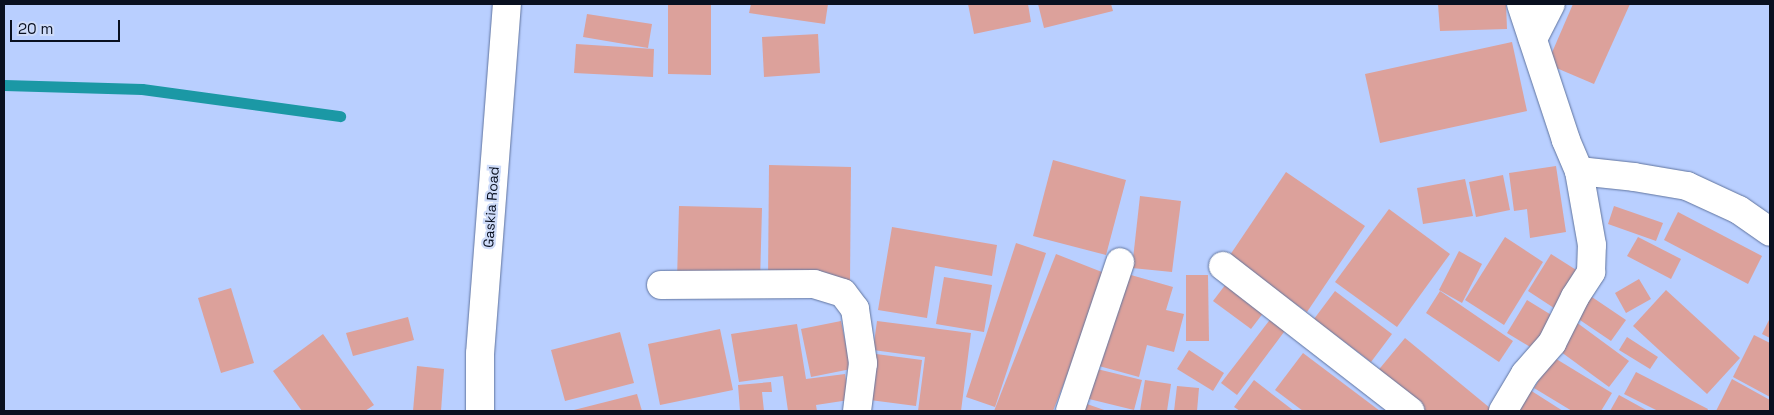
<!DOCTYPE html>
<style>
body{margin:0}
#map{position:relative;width:1774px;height:415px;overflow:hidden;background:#b9cfff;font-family:"Space Grotesk",sans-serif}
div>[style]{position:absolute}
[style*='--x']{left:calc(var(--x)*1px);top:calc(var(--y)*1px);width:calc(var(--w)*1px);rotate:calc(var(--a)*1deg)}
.stream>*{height:11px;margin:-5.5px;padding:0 5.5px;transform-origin:5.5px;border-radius:5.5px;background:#1b98a5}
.building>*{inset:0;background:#dca19b}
.roads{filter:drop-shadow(0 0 1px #60749f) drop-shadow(0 0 1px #60749f)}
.minor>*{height:28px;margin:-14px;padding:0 14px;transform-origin:14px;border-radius:14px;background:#fff}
.secondary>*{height:28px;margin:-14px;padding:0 14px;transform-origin:14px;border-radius:14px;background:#fff}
span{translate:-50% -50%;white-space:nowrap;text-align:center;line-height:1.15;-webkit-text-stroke:4.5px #cfdcf9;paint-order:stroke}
.street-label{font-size:14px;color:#091020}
.frame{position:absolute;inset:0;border:5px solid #091020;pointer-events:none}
.scale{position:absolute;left:10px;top:20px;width:110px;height:22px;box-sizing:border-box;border:2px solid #091020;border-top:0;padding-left:6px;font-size:15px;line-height:18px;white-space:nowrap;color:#091020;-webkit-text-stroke:4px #cfdcf9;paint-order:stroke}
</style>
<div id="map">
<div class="stream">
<div style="--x:4;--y:85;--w:138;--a:1.7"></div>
<div style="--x:142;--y:89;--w:200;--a:7.8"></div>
</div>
<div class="building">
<div style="clip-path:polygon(668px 4px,711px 4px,711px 75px,668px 74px)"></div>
<div style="clip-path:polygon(751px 4px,828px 4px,825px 24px,749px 13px)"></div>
<div style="clip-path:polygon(968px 4px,1028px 4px,1031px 22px,974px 34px)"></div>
<div style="clip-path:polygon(1038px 4px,1111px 4px,1113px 11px,1044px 28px)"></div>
<div style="clip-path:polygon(1438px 4px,1506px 4px,1507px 29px,1440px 31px)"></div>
<div style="clip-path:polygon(1573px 4px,1630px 4px,1594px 84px,1547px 64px)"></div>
<div style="clip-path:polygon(587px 14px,652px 24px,648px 48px,583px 37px)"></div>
<div style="clip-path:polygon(818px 34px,820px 73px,764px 77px,762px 37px)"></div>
<div style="clip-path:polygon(1512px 42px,1527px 111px,1380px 143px,1365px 74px)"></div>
<div style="clip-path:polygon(576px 44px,654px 49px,653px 77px,574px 73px)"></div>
<div style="clip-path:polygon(1053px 160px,1126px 180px,1106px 255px,1033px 236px)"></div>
<div style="clip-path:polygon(769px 165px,851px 167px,850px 282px,768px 280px)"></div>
<div style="clip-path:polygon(1556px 166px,1566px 232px,1530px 238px,1527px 209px,1514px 211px,1509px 173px)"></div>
<div style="clip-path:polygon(1286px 172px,1365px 226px,1307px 312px,1228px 258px)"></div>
<div style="clip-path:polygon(1503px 175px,1510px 210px,1476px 217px,1469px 182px)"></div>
<div style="clip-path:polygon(1465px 179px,1473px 216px,1423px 224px,1417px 188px)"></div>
<div style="clip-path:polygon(1140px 196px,1181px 201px,1172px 272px,1132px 268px)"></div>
<div style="clip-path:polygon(679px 206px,762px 208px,760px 283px,677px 280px)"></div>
<div style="clip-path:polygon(1614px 206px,1663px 223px,1656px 241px,1608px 224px)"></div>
<div style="clip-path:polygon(1389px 209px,1450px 254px,1397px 327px,1335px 282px)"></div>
<div style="clip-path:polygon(1678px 212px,1762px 256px,1748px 284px,1664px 240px)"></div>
<div style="clip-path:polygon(892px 227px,997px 245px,992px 276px,935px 266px,927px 318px,878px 310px)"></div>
<div style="clip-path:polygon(1505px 237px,1543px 262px,1504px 325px,1465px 300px)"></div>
<div style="clip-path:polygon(1638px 237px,1681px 259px,1671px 279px,1627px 256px)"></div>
<div style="clip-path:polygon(1016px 243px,1046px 253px,995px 407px,966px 397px)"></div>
<div style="clip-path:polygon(1459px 251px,1482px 264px,1462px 303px,1439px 290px)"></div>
<div style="clip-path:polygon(1056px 254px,1107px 274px,1053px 411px,994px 411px)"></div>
<div style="clip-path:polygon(1551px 254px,1581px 273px,1557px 310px,1528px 291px)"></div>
<div style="clip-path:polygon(1124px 273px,1173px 287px,1166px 310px,1184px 314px,1174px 352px,1147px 345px,1139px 377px,1099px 366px)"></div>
<div style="clip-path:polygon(1186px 275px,1208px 275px,1209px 341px,1186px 341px)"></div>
<div style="clip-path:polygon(944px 277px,992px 285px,984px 332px,936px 324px)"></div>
<div style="clip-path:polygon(1639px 279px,1651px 299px,1626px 313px,1615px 293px)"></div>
<div style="clip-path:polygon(1229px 280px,1267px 308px,1251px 329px,1213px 301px)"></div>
<div style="clip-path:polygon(231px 288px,254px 363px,221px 373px,198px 298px)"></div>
<div style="clip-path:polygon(1666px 290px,1740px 358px,1707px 394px,1633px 326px)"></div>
<div style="clip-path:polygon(1335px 291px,1392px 334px,1371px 362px,1314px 319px)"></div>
<div style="clip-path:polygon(1440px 291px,1513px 341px,1499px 362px,1426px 313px)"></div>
<div style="clip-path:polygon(1586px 293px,1626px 320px,1611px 341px,1571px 314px)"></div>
<div style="clip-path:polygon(1527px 300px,1553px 316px,1532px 348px,1507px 333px)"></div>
<div style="clip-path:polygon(408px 317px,414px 340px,353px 356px,346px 333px)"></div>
<div style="clip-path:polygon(1272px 317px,1287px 328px,1237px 395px,1221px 383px)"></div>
<div style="clip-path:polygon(1770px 318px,1770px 338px,1762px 334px)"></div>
<div style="clip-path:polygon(841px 321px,851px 369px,811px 377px,801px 329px)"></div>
<div style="clip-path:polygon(877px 321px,971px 333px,961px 411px,918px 411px,925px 357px,873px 350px)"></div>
<div style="clip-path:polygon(1576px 322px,1629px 361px,1609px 387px,1557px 349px)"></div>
<div style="clip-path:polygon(797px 324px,806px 379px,845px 374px,849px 400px,816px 405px,817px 411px,788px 411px,783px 376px,739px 382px,731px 334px)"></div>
<div style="clip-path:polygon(720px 329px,733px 390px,660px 405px,648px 344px)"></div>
<div style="clip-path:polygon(620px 332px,634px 383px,565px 401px,551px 350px)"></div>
<div style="clip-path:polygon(323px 334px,374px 405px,365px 411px,302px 411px,273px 371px)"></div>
<div style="clip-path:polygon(1754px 335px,1770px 343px,1770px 397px,1733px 377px)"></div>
<div style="clip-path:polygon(1627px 337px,1658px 357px,1650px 369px,1619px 350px)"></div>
<div style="clip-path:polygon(1405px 338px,1490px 408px,1488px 411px,1423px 411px,1376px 373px)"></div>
<div style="clip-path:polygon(1189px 350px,1224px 373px,1213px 391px,1177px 369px)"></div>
<div style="clip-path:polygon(1303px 353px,1380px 411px,1303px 411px,1275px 390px)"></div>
<div style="clip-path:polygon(876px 354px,922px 360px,916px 406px,870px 400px)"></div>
<div style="clip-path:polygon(1553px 357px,1612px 393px,1601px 411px,1572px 411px,1534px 388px)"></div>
<div style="clip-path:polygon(417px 366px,444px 369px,441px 411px,413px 411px)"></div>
<div style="clip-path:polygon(1097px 369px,1142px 380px,1134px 410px,1089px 399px)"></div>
<div style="clip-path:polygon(1636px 372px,1708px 409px,1707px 411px,1658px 411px,1624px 394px)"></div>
<div style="clip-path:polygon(1732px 379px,1770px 400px,1770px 411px,1716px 411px)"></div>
<div style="clip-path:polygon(1145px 380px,1171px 384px,1167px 411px,1140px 411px)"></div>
<div style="clip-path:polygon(1254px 380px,1294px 411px,1240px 411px,1234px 407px)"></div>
<div style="clip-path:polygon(771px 382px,772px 392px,762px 392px,764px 411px,740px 411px,738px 385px)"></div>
<div style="clip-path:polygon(1177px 386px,1199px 388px,1197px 411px,1174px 411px)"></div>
<div style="clip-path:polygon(1530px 390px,1563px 411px,1517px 411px)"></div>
<div style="clip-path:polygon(637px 394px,642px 411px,570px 411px)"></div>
<div style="clip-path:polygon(1619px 395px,1648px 411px,1610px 411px)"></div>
<div style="clip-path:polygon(1087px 404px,1107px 411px,1085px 411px)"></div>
</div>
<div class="roads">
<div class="minor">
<div style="--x:1533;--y:39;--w:39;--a:-63"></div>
<div style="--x:1579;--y:171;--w:55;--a:6.2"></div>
<div style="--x:1634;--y:177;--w:54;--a:9.6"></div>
<div style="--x:1687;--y:186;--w:57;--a:24.8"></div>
<div style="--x:1739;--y:210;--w:38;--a:35"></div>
<div style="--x:1223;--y:266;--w:237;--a:37.8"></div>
<div style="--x:661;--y:285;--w:153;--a:-0.4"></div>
<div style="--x:814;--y:284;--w:30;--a:17"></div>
<div style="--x:843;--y:293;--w:20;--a:53"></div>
<div style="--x:855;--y:309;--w:55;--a:81.6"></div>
<div style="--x:863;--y:363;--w:48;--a:97.1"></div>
<div style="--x:1070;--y:411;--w:157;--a:-71.4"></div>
<div style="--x:1503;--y:411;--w:43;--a:-59.3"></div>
<div style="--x:1525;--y:374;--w:41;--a:-48.9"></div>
<div style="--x:1552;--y:343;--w:51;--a:-63.4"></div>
<div style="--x:1575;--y:297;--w:30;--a:-57"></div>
<div style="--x:1591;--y:272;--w:27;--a:-88"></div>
<div style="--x:1592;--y:245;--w:75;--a:-100"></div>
<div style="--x:1579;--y:171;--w:34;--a:-113"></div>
<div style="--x:1566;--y:140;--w:143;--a:-108.3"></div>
</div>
<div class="secondary">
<div style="--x:480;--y:411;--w:57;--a:-90"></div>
<div style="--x:480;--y:354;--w:351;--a:-85.6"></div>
</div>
</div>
<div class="street-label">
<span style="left:491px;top:207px;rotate:-86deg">Gaskia Road</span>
</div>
<div class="frame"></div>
<div class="scale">20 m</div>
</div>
